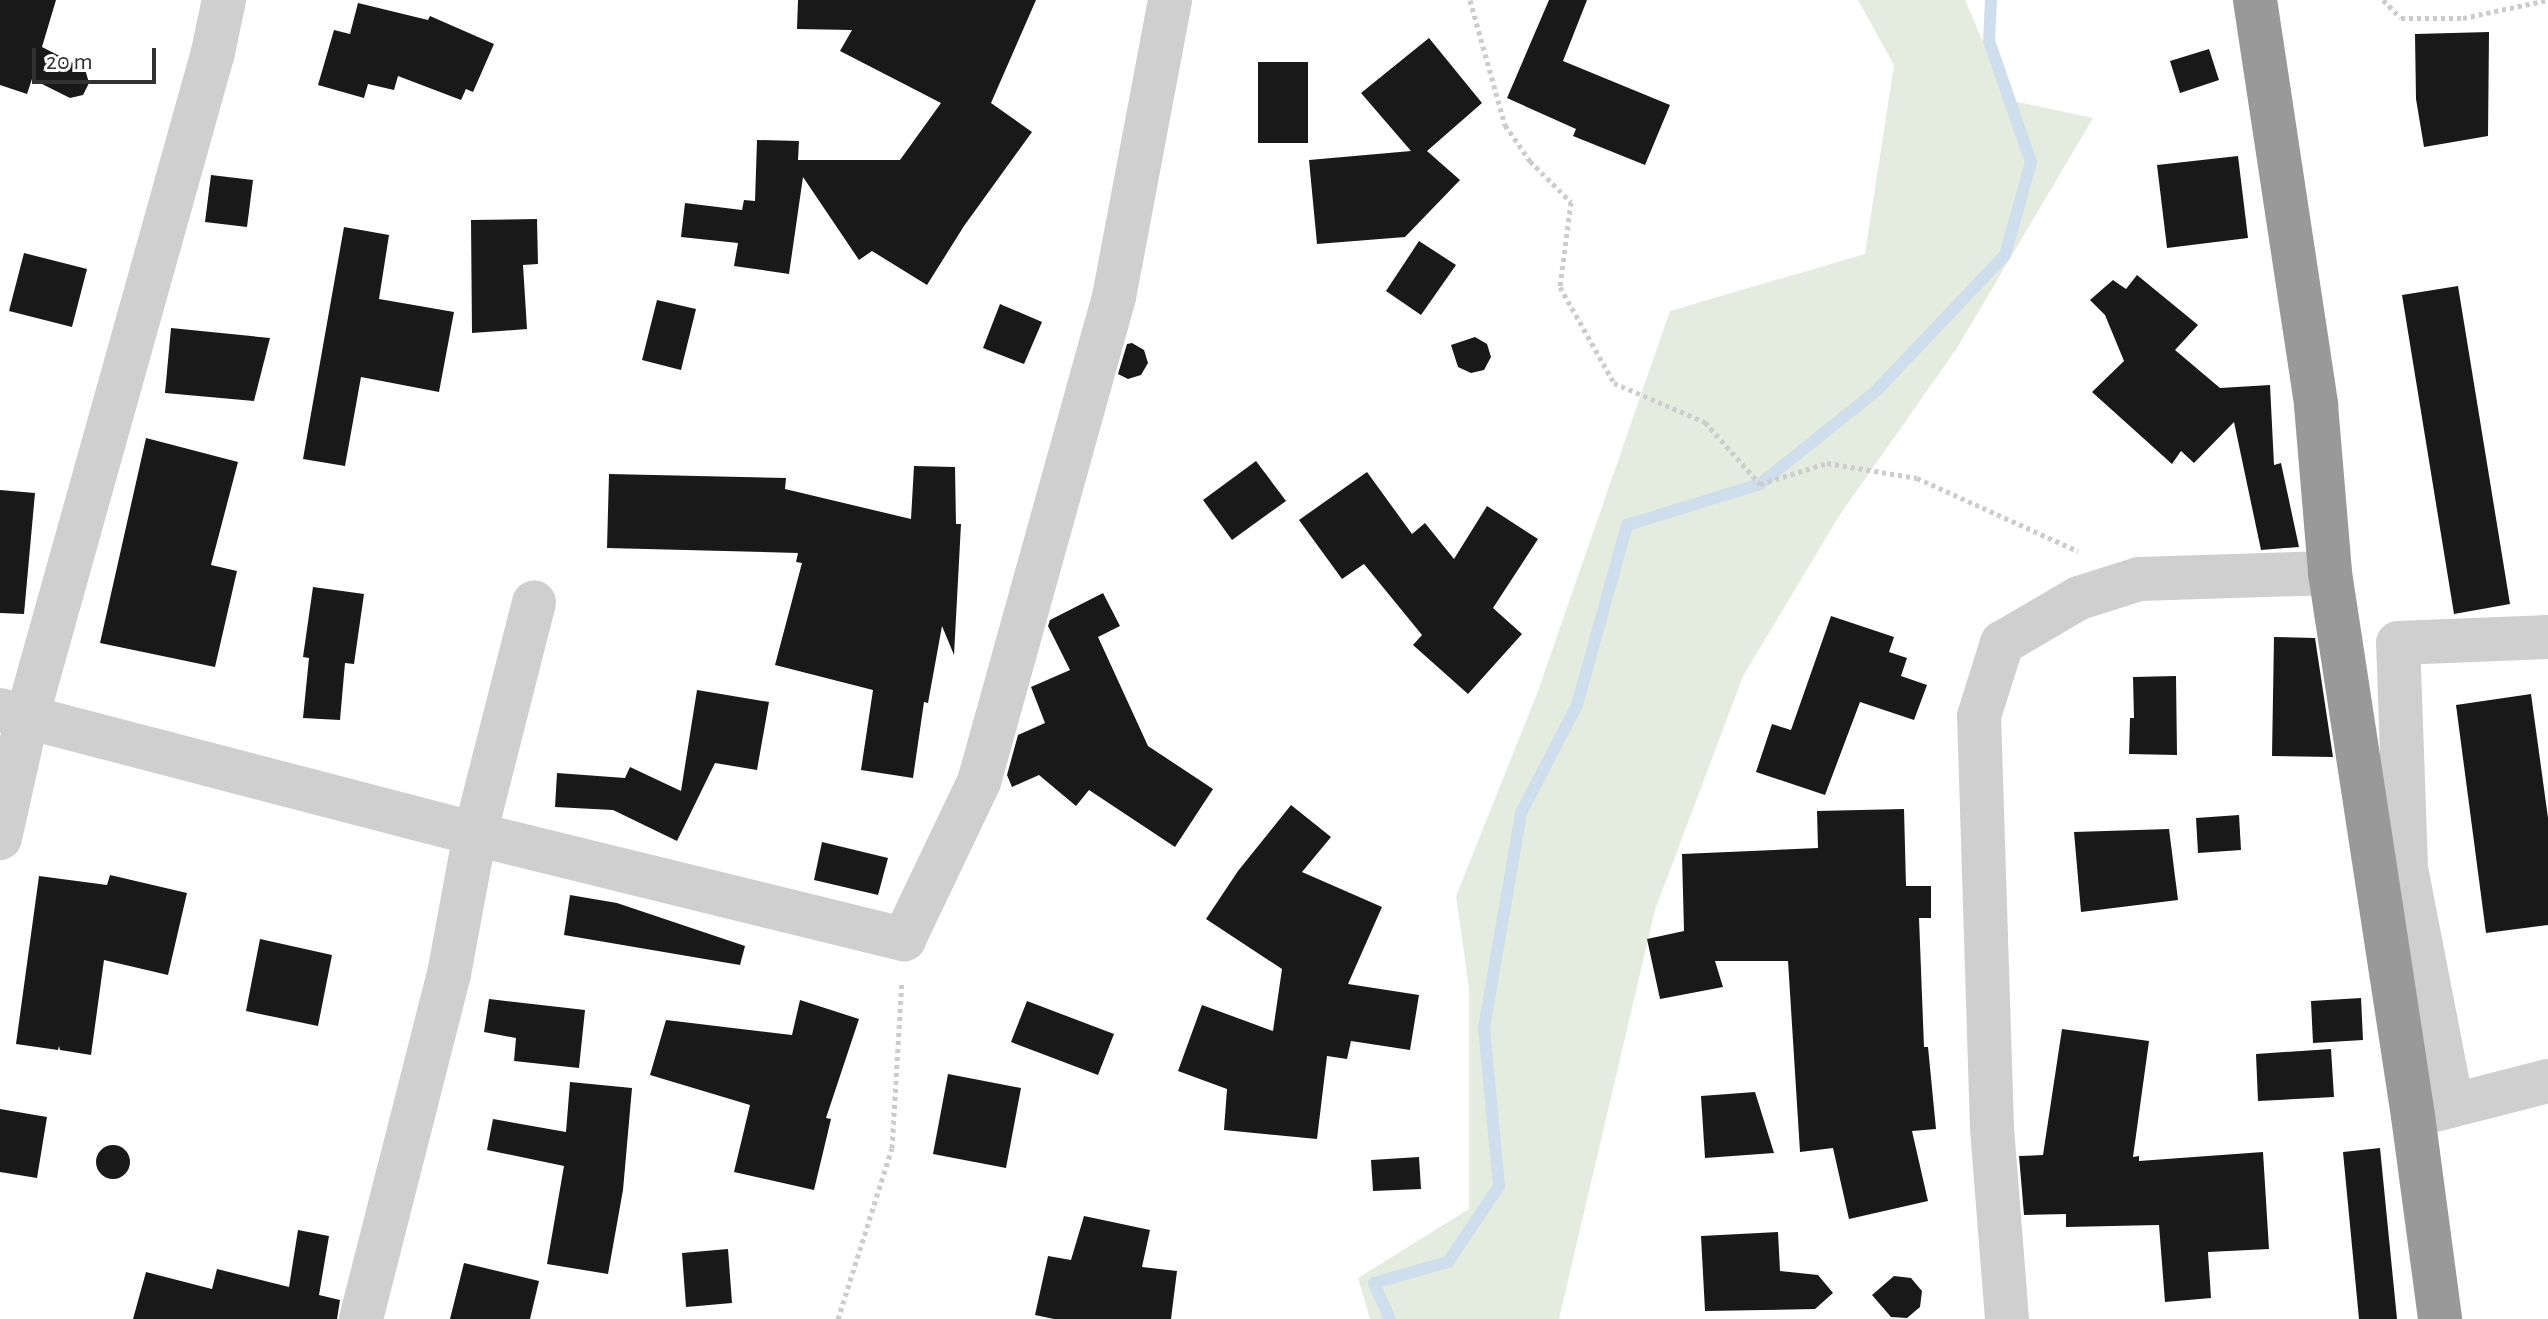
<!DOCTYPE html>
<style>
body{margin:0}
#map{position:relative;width:2548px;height:1319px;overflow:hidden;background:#fff;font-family:"Alegreya Sans",sans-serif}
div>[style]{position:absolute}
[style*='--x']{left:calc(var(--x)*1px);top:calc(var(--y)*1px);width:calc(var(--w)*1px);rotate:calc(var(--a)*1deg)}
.green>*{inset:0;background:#e4ebdf}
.stream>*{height:12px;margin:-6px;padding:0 6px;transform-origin:6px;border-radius:6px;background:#cfdeec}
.building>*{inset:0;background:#191919}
.round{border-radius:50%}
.path>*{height:5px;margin-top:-2.5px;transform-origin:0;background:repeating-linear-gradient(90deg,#ccc 0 4px,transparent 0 8px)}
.minor>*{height:44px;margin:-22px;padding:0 22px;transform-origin:22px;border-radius:22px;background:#cfcfcf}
.highway>*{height:44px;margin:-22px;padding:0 22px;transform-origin:22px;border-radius:22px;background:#999}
span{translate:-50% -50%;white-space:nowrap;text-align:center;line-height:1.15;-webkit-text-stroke:8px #fff;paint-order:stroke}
.scale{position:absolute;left:32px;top:48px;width:124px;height:36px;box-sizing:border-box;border:4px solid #323232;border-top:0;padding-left:10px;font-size:24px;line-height:28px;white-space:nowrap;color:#323232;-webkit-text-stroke:6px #fff;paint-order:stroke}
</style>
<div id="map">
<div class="green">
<div style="clip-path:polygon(1858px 0,1965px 0,2008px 100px,2093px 118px,1957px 348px,1839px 516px,1743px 676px,1655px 910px,1559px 1319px,1370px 1319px,1358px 1278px,1469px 1209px,1469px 988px,1456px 896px,1538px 691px,1670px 311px,1865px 254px,1894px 65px)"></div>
</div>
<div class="stream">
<div style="--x:1390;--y:1319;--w:39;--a:-114"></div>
<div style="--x:1374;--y:1283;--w:77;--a:-15.8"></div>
<div style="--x:1448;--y:1262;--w:92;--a:-56.1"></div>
<div style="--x:1499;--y:1186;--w:159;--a:-95.4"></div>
<div style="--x:1484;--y:1028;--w:218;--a:-80.2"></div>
<div style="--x:1521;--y:813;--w:122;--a:-62.6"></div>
<div style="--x:1577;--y:705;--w:187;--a:-74.5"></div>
<div style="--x:1627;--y:525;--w:139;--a:-17.1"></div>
<div style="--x:1760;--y:484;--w:149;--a:-38.7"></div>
<div style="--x:1876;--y:391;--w:187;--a:-46.5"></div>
<div style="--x:2005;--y:255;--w:97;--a:-74.4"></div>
<div style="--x:2031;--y:162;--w:128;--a:-109.1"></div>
<div style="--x:1989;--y:41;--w:41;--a:-87.2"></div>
</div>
<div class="building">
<div style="clip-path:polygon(0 0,56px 0,42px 47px,85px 69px,89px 83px,83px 95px,70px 98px,32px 79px,27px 94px,0 85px)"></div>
<div style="clip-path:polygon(798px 0,1036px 0,991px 103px,1032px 132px,964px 226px,927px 285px,872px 251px,859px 260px,803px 177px,789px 274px,734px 266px,738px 243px,681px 237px,685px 203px,742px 210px,744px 200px,755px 201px,757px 140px,799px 141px,798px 160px,900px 160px,941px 103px,840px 51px,852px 30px,797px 29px)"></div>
<div style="clip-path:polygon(1549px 0,1587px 0,1563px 61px,1670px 105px,1645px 165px,1573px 136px,1576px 129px,1507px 98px)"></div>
<div style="clip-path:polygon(358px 3px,428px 20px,430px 16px,494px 44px,473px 92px,466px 89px,461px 100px,398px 76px,394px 90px,368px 84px,364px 98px,318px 85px,334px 30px,350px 34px)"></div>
<div style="clip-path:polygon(2489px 32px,2488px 136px,2424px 147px,2416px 99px,2415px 34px)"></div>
<div style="clip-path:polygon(1429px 38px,1482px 103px,1427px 151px,1460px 180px,1405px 237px,1317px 244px,1309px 160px,1411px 151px,1361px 93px)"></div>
<div style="clip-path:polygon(2209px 49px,2219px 80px,2180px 93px,2170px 61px)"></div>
<div style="clip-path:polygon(1258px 62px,1308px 62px,1308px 143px,1258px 143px)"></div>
<div style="clip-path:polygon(2238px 156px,2248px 238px,2167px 248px,2157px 165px)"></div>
<div style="clip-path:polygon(211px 175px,253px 180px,247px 227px,205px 222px)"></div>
<div style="clip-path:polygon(537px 219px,538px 264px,523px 265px,527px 329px,472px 333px,471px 220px)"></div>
<div style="clip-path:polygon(344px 227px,389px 235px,379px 299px,454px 312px,439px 392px,361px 377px,345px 466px,303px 459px)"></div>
<div style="clip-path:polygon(1419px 241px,1456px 265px,1421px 315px,1386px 291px)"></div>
<div style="clip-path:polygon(24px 253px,87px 269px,72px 327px,9px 311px)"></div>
<div style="clip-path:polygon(2137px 275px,2198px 325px,2175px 350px,2220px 388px,2270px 385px,2274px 465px,2281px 463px,2299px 547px,2261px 550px,2234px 422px,2194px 463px,2181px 451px,2172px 464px,2092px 392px,2124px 361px,2105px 315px,2090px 300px,2113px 280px,2126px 289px)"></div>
<div style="clip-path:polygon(2458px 286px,2510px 604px,2454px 614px,2402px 295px)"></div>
<div style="clip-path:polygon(657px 300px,696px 309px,681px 370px,642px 360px)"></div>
<div style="clip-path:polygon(1000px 304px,1042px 322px,1024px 364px,983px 348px)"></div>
<div style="clip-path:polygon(171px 328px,270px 338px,254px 401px,165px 393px)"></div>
<div style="clip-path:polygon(1475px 337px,1487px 344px,1491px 357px,1484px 370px,1471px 373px,1458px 367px,1451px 345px)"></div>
<div style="clip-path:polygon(1132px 343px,1144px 350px,1148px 363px,1141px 375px,1128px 379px,1118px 374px,1127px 344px)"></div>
<div style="clip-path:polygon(146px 438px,238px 462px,211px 565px,237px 571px,215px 667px,100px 643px)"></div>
<div style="clip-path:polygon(1256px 461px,1286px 501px,1232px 540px,1203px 500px)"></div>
<div style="clip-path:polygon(914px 466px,955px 467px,956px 524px,961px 524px,954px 655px,942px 626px,928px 703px,924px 702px,913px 778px,861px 770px,873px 690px,775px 665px,802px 563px,796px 562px,798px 553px,607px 548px,609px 474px,786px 478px,785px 489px,911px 519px)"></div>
<div style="clip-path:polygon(1367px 472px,1412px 534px,1425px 523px,1454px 559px,1487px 506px,1538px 539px,1493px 608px,1522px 634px,1468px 694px,1413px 645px,1422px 635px,1364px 564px,1342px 579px,1299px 520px)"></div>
<div style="clip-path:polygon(0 490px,35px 493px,24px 614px,0 613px)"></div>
<div style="clip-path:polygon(313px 587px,364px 594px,354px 664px,345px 663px,340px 720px,303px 718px,309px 658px,303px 657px)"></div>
<div style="clip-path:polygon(1103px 593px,1120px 626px,1098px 637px,1148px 746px,1213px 789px,1175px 847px,1089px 790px,1076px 806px,1039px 775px,1012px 787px,1007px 775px,1018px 735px,1045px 723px,1031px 687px,1070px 670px,1048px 626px,1050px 620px)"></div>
<div style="clip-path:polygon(1831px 616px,1894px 637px,1889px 652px,1907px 658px,1901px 676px,1927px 685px,1914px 720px,1860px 702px,1825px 795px,1756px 772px,1772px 724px,1791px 730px)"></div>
<div style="clip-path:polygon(2274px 637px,2315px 638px,2333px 757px,2272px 756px)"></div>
<div style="clip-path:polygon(2176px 676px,2177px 755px,2129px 754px,2130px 718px,2134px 718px,2133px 677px)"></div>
<div style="clip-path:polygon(697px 690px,769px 702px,757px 770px,715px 763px,677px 841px,613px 810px,555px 807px,557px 773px,625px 778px,630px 767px,681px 791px)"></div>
<div style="clip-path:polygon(2531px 694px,2548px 818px,2548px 925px,2486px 933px,2456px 705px)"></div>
<div style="clip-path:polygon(1291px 805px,1331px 837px,1302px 872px,1382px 907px,1348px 984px,1419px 995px,1410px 1050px,1351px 1041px,1347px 1059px,1327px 1056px,1317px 1139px,1224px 1130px,1227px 1089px,1178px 1071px,1202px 1005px,1273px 1031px,1282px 969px,1206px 919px,1238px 871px)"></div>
<div style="clip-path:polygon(1904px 809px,1906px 886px,1931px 886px,1931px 918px,1919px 918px,1924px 1047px,1928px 1047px,1936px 1129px,1912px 1131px,1928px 1201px,1849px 1219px,1833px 1148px,1800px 1152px,1788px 961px,1715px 961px,1723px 987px,1660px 999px,1647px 939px,1684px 931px,1682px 854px,1818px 848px,1817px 811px)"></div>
<div style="clip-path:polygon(2239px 815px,2241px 850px,2198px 853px,2196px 818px)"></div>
<div style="clip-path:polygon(2169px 829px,2178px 900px,2081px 912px,2074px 832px)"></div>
<div style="clip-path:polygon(822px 842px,888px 858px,878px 895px,814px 880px)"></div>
<div style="clip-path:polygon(110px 875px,187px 893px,168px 975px,104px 960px,91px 1055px,60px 1050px,59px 1046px,58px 1050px,16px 1044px,39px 876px,107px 885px)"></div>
<div style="clip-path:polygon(570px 895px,617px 903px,745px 946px,740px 965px,564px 935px)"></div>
<div style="clip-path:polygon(260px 939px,332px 955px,318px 1026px,246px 1011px)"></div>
<div style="clip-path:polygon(2361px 998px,2363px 1040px,2313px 1043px,2311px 1001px)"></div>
<div style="clip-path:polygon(489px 999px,585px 1010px,579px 1068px,514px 1061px,516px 1038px,484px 1032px)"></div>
<div style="clip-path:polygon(800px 1000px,859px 1019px,826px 1118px,831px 1119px,814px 1190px,734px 1172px,750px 1105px,650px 1075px,666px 1020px,792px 1035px)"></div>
<div style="clip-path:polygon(1027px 1001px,1114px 1034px,1098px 1075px,1011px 1042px)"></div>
<div style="clip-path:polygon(2062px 1029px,2149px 1041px,2133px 1157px,2139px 1156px,2139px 1161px,2263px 1152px,2269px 1249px,2208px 1252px,2211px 1298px,2165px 1302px,2159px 1225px,2066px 1227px,2066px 1214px,2024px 1215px,2019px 1156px,2043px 1155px)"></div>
<div style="clip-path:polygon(2331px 1049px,2334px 1097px,2258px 1101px,2256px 1054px)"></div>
<div style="clip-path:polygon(948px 1074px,1021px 1088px,1006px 1168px,933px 1154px)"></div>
<div style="clip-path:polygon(570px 1082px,632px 1088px,623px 1190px,608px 1274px,547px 1264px,564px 1166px,487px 1150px,493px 1119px,566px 1132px)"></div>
<div style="clip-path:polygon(1755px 1092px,1774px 1153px,1705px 1158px,1701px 1096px)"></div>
<div style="clip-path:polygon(0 1109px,47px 1117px,37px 1178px,0 1172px)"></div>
<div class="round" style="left:96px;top:1145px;width:34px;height:34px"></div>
<div style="clip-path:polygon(2380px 1148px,2397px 1319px,2359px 1319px,2343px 1152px)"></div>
<div style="clip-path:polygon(1419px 1157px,1421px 1189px,1373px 1191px,1371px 1160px)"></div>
<div style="clip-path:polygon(1084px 1216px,1150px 1230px,1142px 1267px,1177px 1271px,1171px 1319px,1054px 1319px,1035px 1315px,1048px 1256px,1071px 1260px)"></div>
<div style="clip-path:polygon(298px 1230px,329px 1236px,319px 1295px,340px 1300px,337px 1319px,133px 1319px,146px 1272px,212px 1289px,217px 1269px,289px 1287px)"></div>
<div style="clip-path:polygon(1778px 1232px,1780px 1271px,1818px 1275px,1833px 1293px,1815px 1309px,1705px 1311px,1701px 1236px)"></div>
<div style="clip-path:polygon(728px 1249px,732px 1303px,686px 1307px,682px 1253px)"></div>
<div style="clip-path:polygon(464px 1263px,539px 1281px,530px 1319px,450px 1319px)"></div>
<div style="clip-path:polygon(1894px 1276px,1911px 1278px,1922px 1291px,1920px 1307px,1907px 1318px,1891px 1317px,1872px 1295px)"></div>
</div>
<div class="path">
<div style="--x:1470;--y:0;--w:130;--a:74.4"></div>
<div style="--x:1505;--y:125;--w:44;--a:55.2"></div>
<div style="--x:1530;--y:161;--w:58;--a:45"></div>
<div style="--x:1571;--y:202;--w:86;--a:97.4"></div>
<div style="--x:1560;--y:287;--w:110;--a:60.6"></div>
<div style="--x:1614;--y:383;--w:99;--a:23.2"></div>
<div style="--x:1705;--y:422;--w:83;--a:48.4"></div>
<div style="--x:1760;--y:484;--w:70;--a:-17.4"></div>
<div style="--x:1827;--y:463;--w:91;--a:9.5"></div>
<div style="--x:1917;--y:478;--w:177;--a:24.4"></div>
<div style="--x:2383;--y:0;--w:25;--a:45"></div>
<div style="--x:2401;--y:18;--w:62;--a:0"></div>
<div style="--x:2463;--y:18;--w:87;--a:-12"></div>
<div style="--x:838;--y:1319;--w:179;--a:-72.5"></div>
<div style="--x:892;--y:1148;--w:167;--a:-86.6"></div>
</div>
<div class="minor">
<div style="--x:0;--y:710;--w:491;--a:14.6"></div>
<div style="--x:475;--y:834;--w:442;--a:13.8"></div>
<div style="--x:904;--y:939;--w:174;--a:-64.5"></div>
<div style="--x:979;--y:782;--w:503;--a:-74.45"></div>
<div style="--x:1114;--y:297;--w:302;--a:-79.3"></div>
<div style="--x:0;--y:838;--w:124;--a:-77.4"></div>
<div style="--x:27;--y:717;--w:691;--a:-74.37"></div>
<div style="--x:213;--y:52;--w:53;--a:-78.1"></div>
<div style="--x:2452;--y:1105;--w:241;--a:-101"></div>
<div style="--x:2406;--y:868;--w:225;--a:-92"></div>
<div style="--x:2398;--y:643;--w:150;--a:-2.3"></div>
<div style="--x:2423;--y:1113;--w:129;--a:-14.4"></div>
<div style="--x:361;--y:1319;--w:356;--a:-75.7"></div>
<div style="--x:449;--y:974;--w:142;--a:-79.5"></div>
<div style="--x:475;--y:834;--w:239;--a:-75.7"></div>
<div style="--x:2007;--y:1319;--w:192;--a:-94.5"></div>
<div style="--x:1992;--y:1128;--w:412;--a:-91.8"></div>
<div style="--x:1979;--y:716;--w:77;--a:-72.5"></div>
<div style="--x:2002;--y:643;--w:89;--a:-30.3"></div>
<div style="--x:2079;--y:598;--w:63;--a:-17.6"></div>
<div style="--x:2139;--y:579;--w:191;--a:-1.8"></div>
</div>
<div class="highway">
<div style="--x:2255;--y:0;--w:410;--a:81.4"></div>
<div style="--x:2316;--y:405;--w:169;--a:85.2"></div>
<div style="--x:2330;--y:573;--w:549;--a:81.31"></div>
<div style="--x:2413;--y:1116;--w:205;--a:82.4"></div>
</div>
<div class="scale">20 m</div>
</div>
